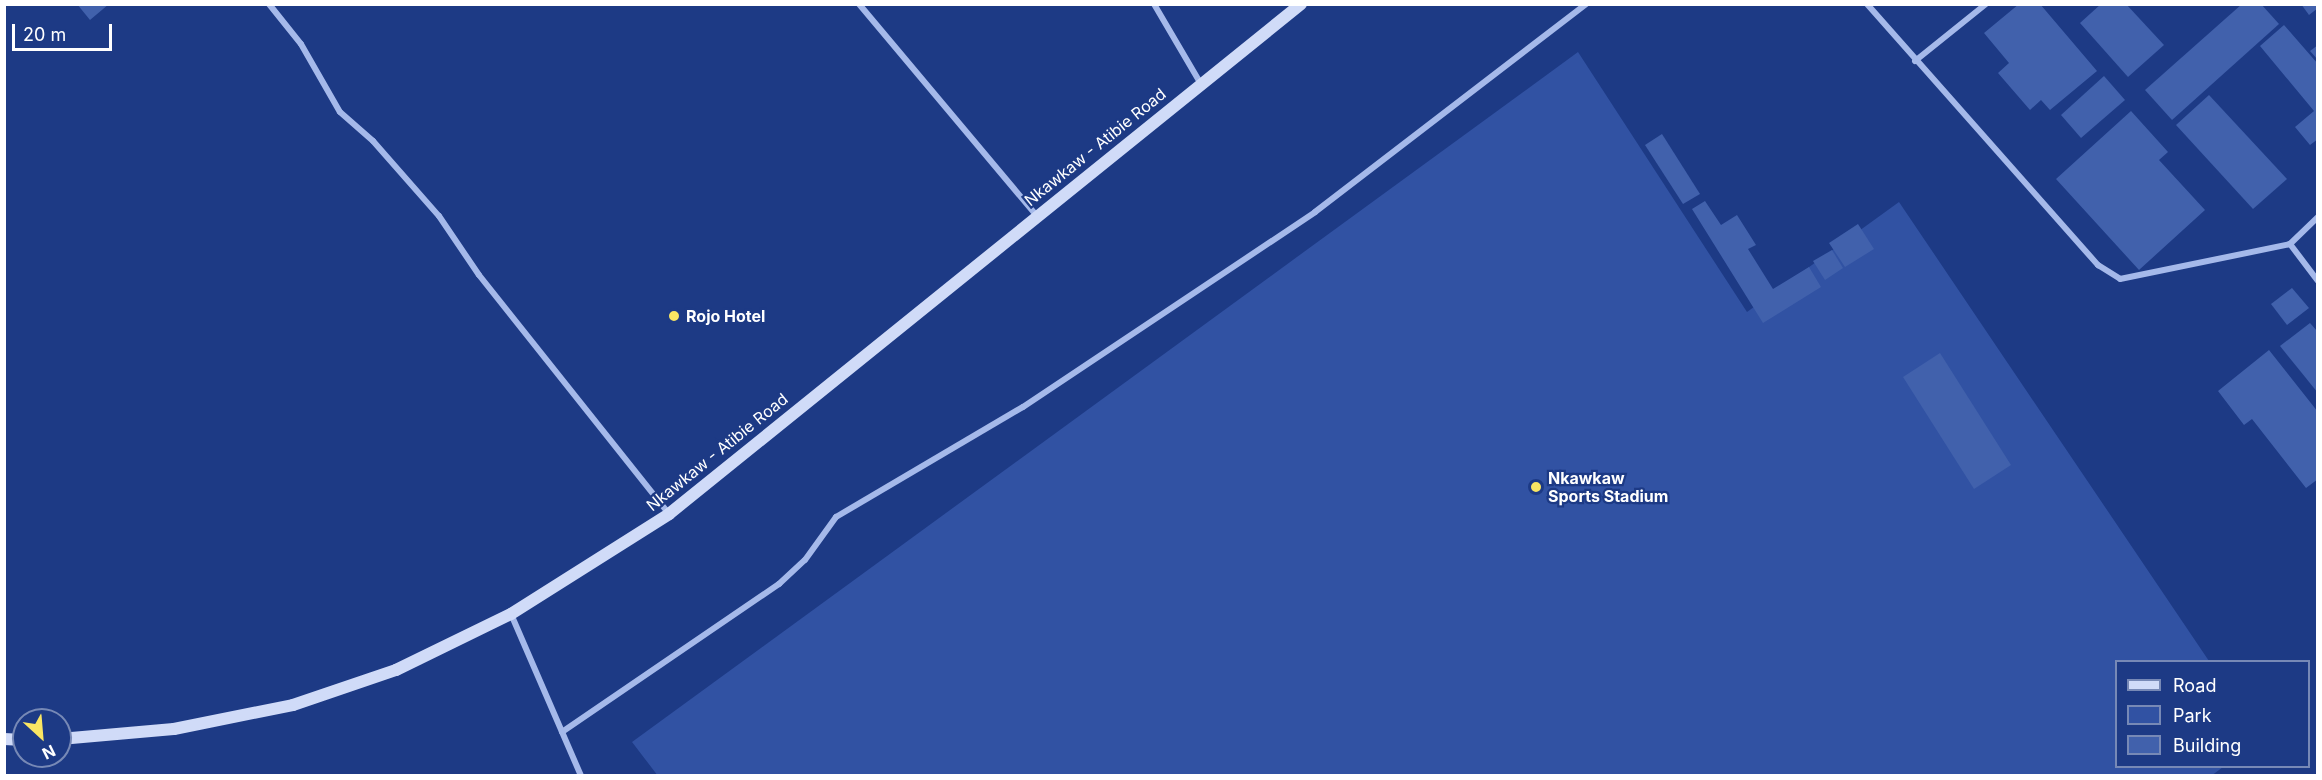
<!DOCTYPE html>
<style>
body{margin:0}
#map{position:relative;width:2322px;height:780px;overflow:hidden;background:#1d3a85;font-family:Inter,sans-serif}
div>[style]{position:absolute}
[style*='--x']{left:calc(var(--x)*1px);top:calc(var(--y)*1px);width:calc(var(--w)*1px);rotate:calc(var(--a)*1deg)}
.green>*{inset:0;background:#3152a3}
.building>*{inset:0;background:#4161ac}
.street>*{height:6px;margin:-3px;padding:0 3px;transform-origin:3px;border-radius:3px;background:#a5b9ea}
.secondary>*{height:12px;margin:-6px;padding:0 6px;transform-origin:6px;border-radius:6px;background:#d0dbf8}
.dots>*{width:16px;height:16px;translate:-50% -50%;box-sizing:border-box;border:3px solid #1d3a85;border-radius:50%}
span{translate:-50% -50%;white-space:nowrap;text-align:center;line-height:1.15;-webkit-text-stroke:4.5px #1d3a85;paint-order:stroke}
.street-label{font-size:16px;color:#fff}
.poi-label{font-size:16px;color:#fff;font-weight:700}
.left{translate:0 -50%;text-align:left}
.frame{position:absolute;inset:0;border:6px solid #fff;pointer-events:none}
.legend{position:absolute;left:2115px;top:660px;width:195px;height:108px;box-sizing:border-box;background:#1d3a85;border:2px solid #7789b6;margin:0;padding:8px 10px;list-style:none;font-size:18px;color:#fff}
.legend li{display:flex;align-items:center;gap:12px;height:30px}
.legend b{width:30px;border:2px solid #7789b6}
.north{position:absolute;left:12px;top:708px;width:60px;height:60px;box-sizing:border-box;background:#1d3a85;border:2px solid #7789b6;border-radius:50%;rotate:154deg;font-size:16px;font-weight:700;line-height:24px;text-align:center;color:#fff}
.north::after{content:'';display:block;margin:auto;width:21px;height:27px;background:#fae663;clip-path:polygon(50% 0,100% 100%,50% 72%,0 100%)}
.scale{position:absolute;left:12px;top:24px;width:100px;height:27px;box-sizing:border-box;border:3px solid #fff;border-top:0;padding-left:8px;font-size:18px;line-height:21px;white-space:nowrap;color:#fff;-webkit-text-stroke:4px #1d3a85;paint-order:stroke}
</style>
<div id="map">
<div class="green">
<div style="clip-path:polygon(1578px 52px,1747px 312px,1899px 202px,2209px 661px,2116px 662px,2116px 766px,2223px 767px,2211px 776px,658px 776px,632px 742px)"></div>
</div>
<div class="building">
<div style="clip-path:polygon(77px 4px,109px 4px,90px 20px)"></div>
<div style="clip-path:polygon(2019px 4px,2040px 4px,2097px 71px,2050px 110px,2041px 100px,2030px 110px,1998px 73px,2009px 63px,1984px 33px)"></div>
<div style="clip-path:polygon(2101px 4px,2126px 4px,2164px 45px,2128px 77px,2080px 23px)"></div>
<div style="clip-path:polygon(2242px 4px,2261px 4px,2279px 24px,2172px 120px,2145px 90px)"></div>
<div style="clip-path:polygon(2301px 4px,2318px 4px,2318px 8px,2309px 15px)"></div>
<div style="clip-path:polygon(2284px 25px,2318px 64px,2318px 139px,2310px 145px,2295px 127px,2314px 111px,2260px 46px)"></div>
<div style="clip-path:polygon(2318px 45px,2318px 60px,2310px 51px)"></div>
<div style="clip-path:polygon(2104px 76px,2125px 100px,2081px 138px,2061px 115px)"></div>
<div style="clip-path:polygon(2209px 95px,2287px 179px,2253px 209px,2176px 125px)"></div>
<div style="clip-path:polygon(2131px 111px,2168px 152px,2159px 160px,2205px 210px,2139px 270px,2056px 179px)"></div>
<div style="clip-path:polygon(1662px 134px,1700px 194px,1683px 204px,1645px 145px)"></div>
<div style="clip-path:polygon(1705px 201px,1721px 225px,1737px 215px,1756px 245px,1748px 249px,1773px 289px,1809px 267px,1821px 287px,1763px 323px,1692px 209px)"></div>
<div style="clip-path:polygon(1858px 224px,1874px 249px,1845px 267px,1829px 243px)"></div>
<div style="clip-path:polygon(1832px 250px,1843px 268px,1825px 280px,1813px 261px)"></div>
<div style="clip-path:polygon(2292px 288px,2309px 308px,2287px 325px,2271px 304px)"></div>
<div style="clip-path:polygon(2310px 323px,2318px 332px,2318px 393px,2280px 346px)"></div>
<div style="clip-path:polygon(2269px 350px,2318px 412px,2318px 479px,2306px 488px,2252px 419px,2244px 425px,2218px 391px)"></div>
<div style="clip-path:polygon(1940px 353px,2011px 465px,1974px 489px,1903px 377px)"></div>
</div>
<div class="street">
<div style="--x:269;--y:4;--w:51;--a:51.3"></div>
<div style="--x:301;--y:44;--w:78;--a:60.2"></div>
<div style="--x:340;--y:112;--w:44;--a:41.3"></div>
<div style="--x:373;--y:141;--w:100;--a:48.7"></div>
<div style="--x:439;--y:216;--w:71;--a:55.9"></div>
<div style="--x:479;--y:275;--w:305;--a:51.5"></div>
<div style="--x:859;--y:4;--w:275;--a:50"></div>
<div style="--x:1154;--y:4;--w:93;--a:59.6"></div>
<div style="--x:1867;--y:4;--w:349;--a:48.5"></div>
<div style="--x:2098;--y:265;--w:26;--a:32"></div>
<div style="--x:2120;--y:279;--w:174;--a:-11.6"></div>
<div style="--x:2290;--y:244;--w:39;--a:-44"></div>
<div style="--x:1915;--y:61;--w:91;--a:-38.8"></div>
<div style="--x:2290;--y:244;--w:46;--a:52.9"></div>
<div style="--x:511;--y:614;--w:176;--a:66.6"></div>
<div style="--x:562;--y:732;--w:263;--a:-34.3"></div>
<div style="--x:779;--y:584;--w:35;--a:-43"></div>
<div style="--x:805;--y:560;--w:53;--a:-54.2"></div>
<div style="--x:836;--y:517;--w:217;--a:-30.5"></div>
<div style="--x:1023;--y:407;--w:351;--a:-33.7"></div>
<div style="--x:1315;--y:212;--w:342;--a:-37.5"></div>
</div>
<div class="secondary">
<div style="--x:4;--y:739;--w:20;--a:3"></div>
<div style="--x:60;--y:739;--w:114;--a:-5"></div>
<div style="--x:174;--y:729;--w:121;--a:-11.4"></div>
<div style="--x:293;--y:705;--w:109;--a:-18.8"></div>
<div style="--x:396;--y:670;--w:128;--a:-26"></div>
<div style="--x:511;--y:614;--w:187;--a:-32.3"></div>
<div style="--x:669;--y:514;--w:812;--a:-38.9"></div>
</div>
<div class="dots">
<div style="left:674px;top:316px;background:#fae663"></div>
<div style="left:1536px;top:487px;background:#fae663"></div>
</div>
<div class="street-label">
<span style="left:1095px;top:147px;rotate:-39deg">Nkawkaw - Atibie Road</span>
<span style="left:717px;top:452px;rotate:-39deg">Nkawkaw - Atibie Road</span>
</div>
<div class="poi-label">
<span class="left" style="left:686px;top:316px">Rojo Hotel</span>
<span class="left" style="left:1548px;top:487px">Nkawkaw<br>Sports Stadium</span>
</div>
<div class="frame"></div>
<ul class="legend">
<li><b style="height:8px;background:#d0dbf8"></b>Road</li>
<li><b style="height:16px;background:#3152a3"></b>Park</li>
<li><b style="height:16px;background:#4161ac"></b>Building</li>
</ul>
<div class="north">N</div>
<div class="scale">20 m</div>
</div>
